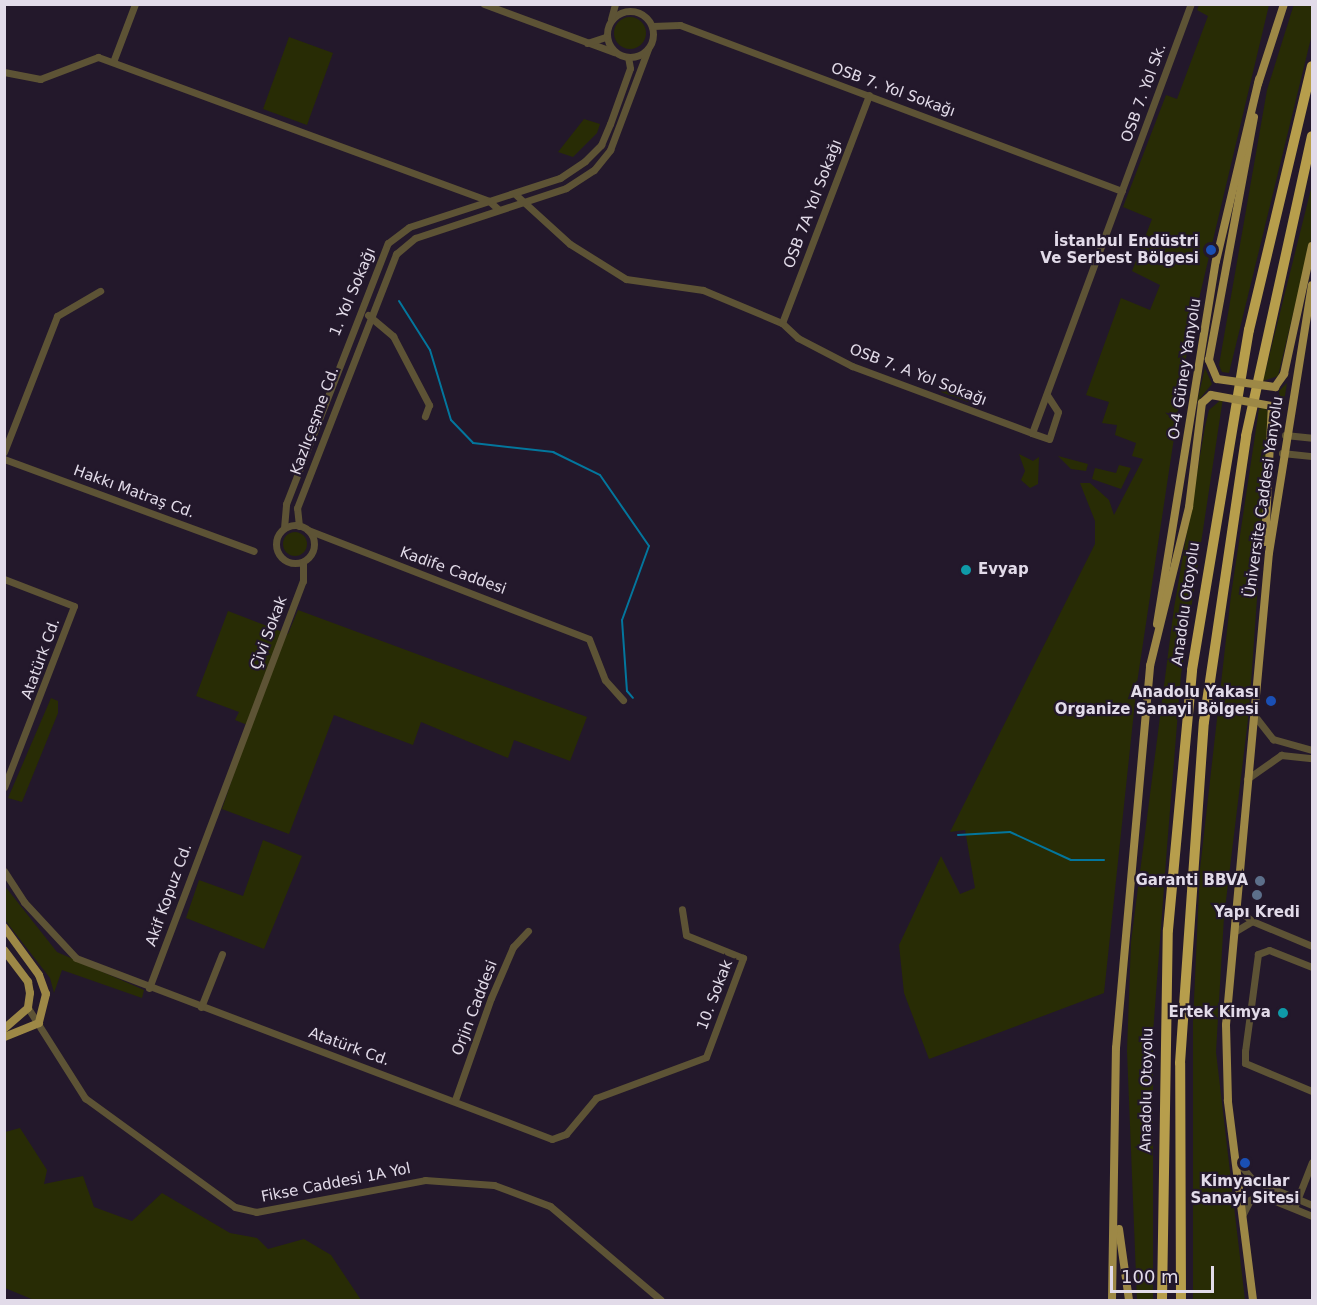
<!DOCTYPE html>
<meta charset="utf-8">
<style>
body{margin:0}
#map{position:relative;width:1317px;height:1305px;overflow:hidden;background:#23182b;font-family:"DejaVu Sans",sans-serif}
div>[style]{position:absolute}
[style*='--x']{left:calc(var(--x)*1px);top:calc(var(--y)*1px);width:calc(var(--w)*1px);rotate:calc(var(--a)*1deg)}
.green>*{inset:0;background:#282c05}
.round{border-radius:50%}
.stream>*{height:2px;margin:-1px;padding:0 1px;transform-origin:1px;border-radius:1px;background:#03769d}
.minor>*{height:7px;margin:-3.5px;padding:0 3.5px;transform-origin:3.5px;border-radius:3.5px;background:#5d5335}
.minor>.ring{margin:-3.5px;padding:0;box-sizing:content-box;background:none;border:7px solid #5d5335;border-radius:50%}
.major>*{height:8px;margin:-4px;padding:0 4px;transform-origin:4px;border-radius:4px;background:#9d8846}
.highway>*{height:10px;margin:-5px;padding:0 5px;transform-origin:5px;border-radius:5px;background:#b79e4c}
.major-bridge>*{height:8px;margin:-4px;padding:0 4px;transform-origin:4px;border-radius:4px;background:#9d8846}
.dots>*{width:16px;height:16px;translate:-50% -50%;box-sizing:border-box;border:3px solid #23182b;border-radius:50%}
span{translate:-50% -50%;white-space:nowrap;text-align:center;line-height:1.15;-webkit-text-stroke:4.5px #23182b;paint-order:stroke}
.street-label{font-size:15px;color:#e2dbe9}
.poi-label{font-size:15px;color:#e2dbe9;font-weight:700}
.right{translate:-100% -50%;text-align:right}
.left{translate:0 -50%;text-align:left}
.frame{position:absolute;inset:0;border:6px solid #e2dbe9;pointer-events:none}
.scale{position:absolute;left:1110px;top:1266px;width:104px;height:27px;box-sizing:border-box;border:3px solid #e2dbe9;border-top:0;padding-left:8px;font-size:18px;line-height:21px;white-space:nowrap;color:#e2dbe9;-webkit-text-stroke:4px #23182b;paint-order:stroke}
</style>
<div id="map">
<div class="green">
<div style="clip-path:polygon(1294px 4px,1312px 5px,1312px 34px,1229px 373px,1222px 372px,1219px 365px,1267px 90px)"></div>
<div style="clip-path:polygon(1199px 5px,1269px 5px,1188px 345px,1137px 683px,1104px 993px,929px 1059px,904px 993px,899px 945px,941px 856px,960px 894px,975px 888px,965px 830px,950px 832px,1095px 544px,1095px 521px,1080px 483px,1090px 483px,1109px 500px,1114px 515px,1143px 459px,1132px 456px,1136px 443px,1115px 435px,1117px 425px,1102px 423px,1109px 402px,1086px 395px,1121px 298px,1150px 310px,1160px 285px,1132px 271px,1152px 219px,1123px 207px,1166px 95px,1177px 99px,1208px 16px,1197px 10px)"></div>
<div class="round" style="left:614px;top:17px;width:32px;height:32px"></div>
<div style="clip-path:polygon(289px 37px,333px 53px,307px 125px,263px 109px)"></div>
<div style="clip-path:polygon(584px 119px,600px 124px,597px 133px,573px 157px,558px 152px)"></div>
<div style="clip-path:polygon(1312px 185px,1312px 236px,1278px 376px,1263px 381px)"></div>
<div style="clip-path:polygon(1205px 368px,1212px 384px,1197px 402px)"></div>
<div style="clip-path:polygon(945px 381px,972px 391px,968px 402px,941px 392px)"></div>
<div style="clip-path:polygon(1287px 383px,1282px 414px,1279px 391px)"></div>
<div style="clip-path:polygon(1223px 398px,1181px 675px,1167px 847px,1153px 1033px,1153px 1300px,1137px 1300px,1127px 1051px,1131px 942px,1174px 608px,1205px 427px,1209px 410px)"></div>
<div style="clip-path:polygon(1265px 407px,1270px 416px,1249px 711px,1224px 917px,1216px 1052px,1245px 1300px,1193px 1300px,1193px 1022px,1200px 869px,1231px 595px,1259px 409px)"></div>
<div style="clip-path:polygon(1019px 454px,1033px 461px,1039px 457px,1038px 484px,1030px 488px,1021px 480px,1025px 471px)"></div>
<div style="clip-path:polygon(1058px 456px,1088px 464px,1086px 471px,1071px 469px)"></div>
<div style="clip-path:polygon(1119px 465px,1131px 468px,1121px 489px,1092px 479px,1095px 468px,1116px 473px)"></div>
<div class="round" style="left:283px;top:532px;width:24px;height:24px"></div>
<div style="clip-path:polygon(298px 610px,587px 717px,570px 761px,514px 740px,508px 758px,421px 722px,413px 745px,334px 715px,289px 834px,222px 809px,250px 726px,235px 720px,239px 712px,196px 696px,228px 611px,288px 634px)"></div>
<div style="clip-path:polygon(51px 698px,58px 701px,58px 713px,22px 802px,8px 798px)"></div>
<div style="clip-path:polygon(263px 840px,302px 856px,264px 949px,186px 918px,199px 880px,243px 896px)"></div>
<div style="clip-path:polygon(4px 885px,57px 952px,144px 990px,142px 998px,62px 970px,54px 993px,50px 978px,5px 920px)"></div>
<div style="clip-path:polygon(20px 1128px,47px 1170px,44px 1184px,83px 1176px,94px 1207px,132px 1221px,162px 1193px,230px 1233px,257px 1238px,268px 1249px,304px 1239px,331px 1255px,361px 1300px,34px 1300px,5px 1288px,5px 1132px)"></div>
</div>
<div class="stream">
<div style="--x:399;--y:301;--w:58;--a:57.7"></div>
<div style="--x:430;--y:350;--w:73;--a:73.3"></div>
<div style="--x:451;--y:420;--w:32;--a:46"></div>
<div style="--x:473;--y:443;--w:81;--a:6.4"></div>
<div style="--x:553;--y:452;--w:52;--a:26.1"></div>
<div style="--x:600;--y:475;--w:86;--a:55.4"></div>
<div style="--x:649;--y:546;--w:79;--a:110"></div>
<div style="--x:622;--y:620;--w:71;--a:86"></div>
<div style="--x:627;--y:691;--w:9;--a:49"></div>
<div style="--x:958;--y:835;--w:52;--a:-3.3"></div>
<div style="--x:1010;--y:832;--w:67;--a:24.7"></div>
<div style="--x:1071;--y:860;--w:33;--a:0"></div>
<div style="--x:4;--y:982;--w:1;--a:0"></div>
</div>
<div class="minor">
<div style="--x:484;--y:4;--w:139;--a:20.3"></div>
<div class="ring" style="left:607px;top:11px;width:39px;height:39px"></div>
<div style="--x:611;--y:19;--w:16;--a:-75"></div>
<div style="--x:652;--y:26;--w:28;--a:-2"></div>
<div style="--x:680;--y:25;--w:472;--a:20.6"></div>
<div style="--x:587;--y:43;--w:20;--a:-18"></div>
<div style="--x:113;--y:62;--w:62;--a:-69.2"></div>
<div style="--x:4;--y:72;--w:37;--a:11"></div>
<div style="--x:40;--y:79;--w:62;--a:-20.8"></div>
<div style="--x:98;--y:57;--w:417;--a:20.2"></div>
<div style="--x:489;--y:201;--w:13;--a:42"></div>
<div style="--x:515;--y:194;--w:74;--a:42.3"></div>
<div style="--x:570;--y:244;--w:66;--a:32"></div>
<div style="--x:626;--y:279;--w:78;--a:8.1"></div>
<div style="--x:703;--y:290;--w:86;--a:22.7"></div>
<div style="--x:782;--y:323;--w:22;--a:43"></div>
<div style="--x:798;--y:338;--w:61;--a:27.4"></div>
<div style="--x:852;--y:366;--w:192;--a:20.4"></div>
<div style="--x:368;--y:315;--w:33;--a:40"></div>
<div style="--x:393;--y:336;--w:78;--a:62.4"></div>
<div style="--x:429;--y:405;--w:12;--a:110"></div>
<div style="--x:782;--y:323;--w:244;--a:-69.1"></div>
<div style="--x:1047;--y:395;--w:20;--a:57"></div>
<div style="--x:1058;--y:412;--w:28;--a:108"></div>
<div style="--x:1049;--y:439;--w:18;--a:-161"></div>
<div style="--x:1032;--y:433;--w:458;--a:-69.7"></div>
<div style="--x:1285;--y:435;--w:27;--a:6"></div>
<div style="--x:4;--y:452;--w:146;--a:-68.7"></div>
<div style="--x:57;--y:316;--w:50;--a:-30.2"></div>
<div style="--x:1282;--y:453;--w:30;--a:6"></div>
<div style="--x:4;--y:459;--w:266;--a:20.2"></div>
<div class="ring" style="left:276px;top:525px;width:31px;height:31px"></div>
<div style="--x:299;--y:526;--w:18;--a:-96"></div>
<div style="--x:297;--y:508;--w:273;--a:-68.7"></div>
<div style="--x:396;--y:254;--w:25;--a:-40"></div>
<div style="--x:415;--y:238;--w:159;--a:-18.3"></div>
<div style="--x:566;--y:188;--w:33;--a:-33"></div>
<div style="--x:594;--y:170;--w:26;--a:-51"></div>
<div style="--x:610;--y:150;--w:108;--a:-69.4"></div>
<div style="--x:284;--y:528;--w:24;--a:-85"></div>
<div style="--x:286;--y:504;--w:280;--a:-68.7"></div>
<div style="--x:388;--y:243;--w:26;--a:-37"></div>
<div style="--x:409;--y:227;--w:159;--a:-18"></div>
<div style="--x:560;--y:178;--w:30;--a:-34"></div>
<div style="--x:585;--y:161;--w:23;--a:-45"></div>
<div style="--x:601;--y:145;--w:23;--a:-67"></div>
<div style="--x:610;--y:124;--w:59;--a:-70.3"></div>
<div style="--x:630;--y:68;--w:11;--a:-100"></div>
<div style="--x:308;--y:530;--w:301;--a:21.2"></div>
<div style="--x:589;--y:639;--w:44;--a:68.7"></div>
<div style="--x:605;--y:680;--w:27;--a:48"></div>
<div style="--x:4;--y:579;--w:75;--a:21.1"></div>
<div style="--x:74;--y:606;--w:194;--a:111.1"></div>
<div style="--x:1254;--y:715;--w:31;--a:52"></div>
<div style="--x:1273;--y:739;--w:41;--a:15.8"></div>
<div style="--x:1247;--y:779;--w:42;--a:-35.2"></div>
<div style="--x:1281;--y:755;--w:31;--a:6"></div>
<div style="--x:4;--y:871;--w:37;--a:57"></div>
<div style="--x:24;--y:902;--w:76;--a:47.1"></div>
<div style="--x:76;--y:958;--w:509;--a:20.82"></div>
<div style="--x:552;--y:1139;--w:15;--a:-20"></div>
<div style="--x:566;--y:1134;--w:47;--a:-50.2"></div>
<div style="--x:596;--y:1098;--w:117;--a:-20.4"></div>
<div style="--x:706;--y:1057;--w:106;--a:-69.5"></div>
<div style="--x:743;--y:958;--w:61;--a:-158"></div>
<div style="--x:686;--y:935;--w:26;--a:-99"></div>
<div style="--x:1252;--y:921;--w:65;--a:22.6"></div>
<div style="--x:1234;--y:932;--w:21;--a:-31"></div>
<div style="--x:1252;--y:921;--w:21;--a:-141"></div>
<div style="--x:1312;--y:967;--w:46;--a:-158.4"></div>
<div style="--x:1269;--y:950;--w:12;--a:160"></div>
<div style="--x:1258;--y:954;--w:98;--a:97.6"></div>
<div style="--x:1245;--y:1051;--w:12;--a:90"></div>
<div style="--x:1245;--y:1063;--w:73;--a:22.7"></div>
<div style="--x:149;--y:988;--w:435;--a:-69.3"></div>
<div style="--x:303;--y:581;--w:19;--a:-90"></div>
<div style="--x:201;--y:1007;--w:57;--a:-68.4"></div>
<div style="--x:28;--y:1008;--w:107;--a:57.7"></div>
<div style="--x:85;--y:1098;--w:185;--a:36"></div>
<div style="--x:235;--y:1207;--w:22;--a:13"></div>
<div style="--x:256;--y:1212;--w:172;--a:-10.7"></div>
<div style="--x:425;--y:1180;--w:69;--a:4.1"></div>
<div style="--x:494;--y:1185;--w:60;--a:20.6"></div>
<div style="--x:550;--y:1206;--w:145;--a:40.3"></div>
<div style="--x:455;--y:1100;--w:108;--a:-70.6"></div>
<div style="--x:491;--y:998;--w:56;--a:-66.7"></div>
<div style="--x:513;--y:947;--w:22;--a:-47"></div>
<div style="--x:1237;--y:1161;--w:25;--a:50"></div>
<div style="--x:1253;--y:1180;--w:64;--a:23"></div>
<div style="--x:1294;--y:1208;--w:49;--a:-68.6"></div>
<div style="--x:1243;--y:1214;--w:16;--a:-63"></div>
<div style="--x:1250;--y:1200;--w:14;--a:-17"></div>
<div style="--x:1263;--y:1196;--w:53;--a:22.2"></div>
</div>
<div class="major">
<div style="--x:1258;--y:84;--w:84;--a:-72"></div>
<div style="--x:1217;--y:379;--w:21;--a:-113"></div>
<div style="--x:1209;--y:360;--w:247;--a:-79.5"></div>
<div style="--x:1275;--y:387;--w:16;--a:-55"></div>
<div style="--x:1284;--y:374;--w:131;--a:-77.7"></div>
<div style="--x:1265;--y:542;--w:136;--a:-87.1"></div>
<div style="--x:1157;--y:624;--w:368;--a:-80.8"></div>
<div style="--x:1216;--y:261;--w:187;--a:-76.7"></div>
<div style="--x:4;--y:927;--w:59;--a:53.9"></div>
<div style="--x:39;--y:975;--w:20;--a:70"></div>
<div style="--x:46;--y:994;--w:30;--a:104"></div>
<div style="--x:39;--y:1023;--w:38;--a:158"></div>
<div style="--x:4;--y:950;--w:40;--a:53"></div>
<div style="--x:28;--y:982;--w:11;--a:80"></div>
<div style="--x:30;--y:993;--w:15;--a:98"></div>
<div style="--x:28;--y:1008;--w:32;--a:139"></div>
<div style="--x:1119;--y:1229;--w:72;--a:82"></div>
<div style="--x:1112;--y:1300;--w:252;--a:-89.1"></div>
<div style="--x:1116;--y:1048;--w:384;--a:-84.9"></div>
<div style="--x:1150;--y:666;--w:164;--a:-76.2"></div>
<div style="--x:1189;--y:507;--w:105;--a:-82.9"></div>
<div style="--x:1202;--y:403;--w:12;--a:-42"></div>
<div style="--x:1253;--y:1300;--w:201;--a:-97.2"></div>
<div style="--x:1228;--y:1101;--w:76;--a:-91.5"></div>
<div style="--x:1226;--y:1025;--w:474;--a:-84.8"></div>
<div style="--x:1269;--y:553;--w:271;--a:-80.9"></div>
</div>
<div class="highway">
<div style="--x:1162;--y:1300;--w:370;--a:-89.1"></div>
<div style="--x:1168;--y:930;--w:261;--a:-84.7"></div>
<div style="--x:1192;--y:670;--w:345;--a:-80.5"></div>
<div style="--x:1249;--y:330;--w:271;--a:-76.6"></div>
<div style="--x:1181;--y:1300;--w:237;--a:-90.2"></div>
<div style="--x:1180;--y:1063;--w:342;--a:-86"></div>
<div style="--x:1204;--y:722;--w:289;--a:-81.6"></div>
<div style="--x:1246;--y:436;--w:307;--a:-77.6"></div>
</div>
<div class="major-bridge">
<div style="--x:1217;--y:379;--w:59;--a:7.9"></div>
<div style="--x:1211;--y:395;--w:62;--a:10.2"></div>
</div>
<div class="dots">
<div style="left:1211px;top:250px;background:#1a4fb4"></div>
<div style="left:966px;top:570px;background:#0f9aa8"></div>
<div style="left:1271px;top:701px;background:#1a4fb4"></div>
<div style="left:1260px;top:881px;background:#5c6f8a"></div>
<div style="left:1257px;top:895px;background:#5c6f8a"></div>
<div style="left:1283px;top:1013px;background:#0f9aa8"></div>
<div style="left:1245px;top:1163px;background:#1a4fb4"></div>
</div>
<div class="street-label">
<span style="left:893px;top:90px;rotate:20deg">OSB 7. Yol Sokağı</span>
<span style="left:1144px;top:93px;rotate:-70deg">OSB 7. Yol Sk.</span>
<span style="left:813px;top:204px;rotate:-69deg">OSB 7A Yol Sokağı</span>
<span style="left:353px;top:292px;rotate:-67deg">1. Yol Sokağı</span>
<span style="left:1185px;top:369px;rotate:-81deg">O-4 Güney Yanyolu</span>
<span style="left:918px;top:375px;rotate:21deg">OSB 7. A Yol Sokağı</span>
<span style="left:315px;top:421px;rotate:-70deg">Kazlıçeşme Cd.</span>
<span style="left:134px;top:492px;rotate:20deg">Hakkı Matraş Cd.</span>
<span style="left:1264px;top:497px;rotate:-82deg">Üniversite Caddesi Yanyolu</span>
<span style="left:453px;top:571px;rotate:20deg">Kadife Caddesi</span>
<span style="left:1186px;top:604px;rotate:-82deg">Anadolu Otoyolu</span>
<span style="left:269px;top:633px;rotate:-69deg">Çivi Sokak</span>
<span style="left:41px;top:659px;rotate:-70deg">Atatürk Cd.</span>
<span style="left:169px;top:895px;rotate:-70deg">Akif Kopuz Cd.</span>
<span style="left:715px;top:995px;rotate:-69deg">10. Sokak</span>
<span style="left:475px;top:1008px;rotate:-69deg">Orjin Caddesi</span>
<span style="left:349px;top:1047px;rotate:20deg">Atatürk Cd.</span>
<span style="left:1147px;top:1090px;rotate:-89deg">Anadolu Otoyolu</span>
<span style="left:336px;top:1183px;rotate:-11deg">Fikse Caddesi 1A Yol</span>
</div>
<div class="poi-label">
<span class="right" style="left:1199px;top:250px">İstanbul Endüstri<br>Ve Serbest Bölgesi</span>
<span class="left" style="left:978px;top:570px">Evyap</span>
<span class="right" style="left:1259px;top:701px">Anadolu Yakası<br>Organize Sanayi Bölgesi</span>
<span class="right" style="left:1248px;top:881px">Garanti BBVA</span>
<span style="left:1257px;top:913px">Yapı Kredi</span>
<span class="right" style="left:1271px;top:1013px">Ertek Kimya</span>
<span style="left:1245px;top:1190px">Kimyacılar<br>Sanayi Sitesi</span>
</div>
<div class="frame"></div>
<div class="scale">100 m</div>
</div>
